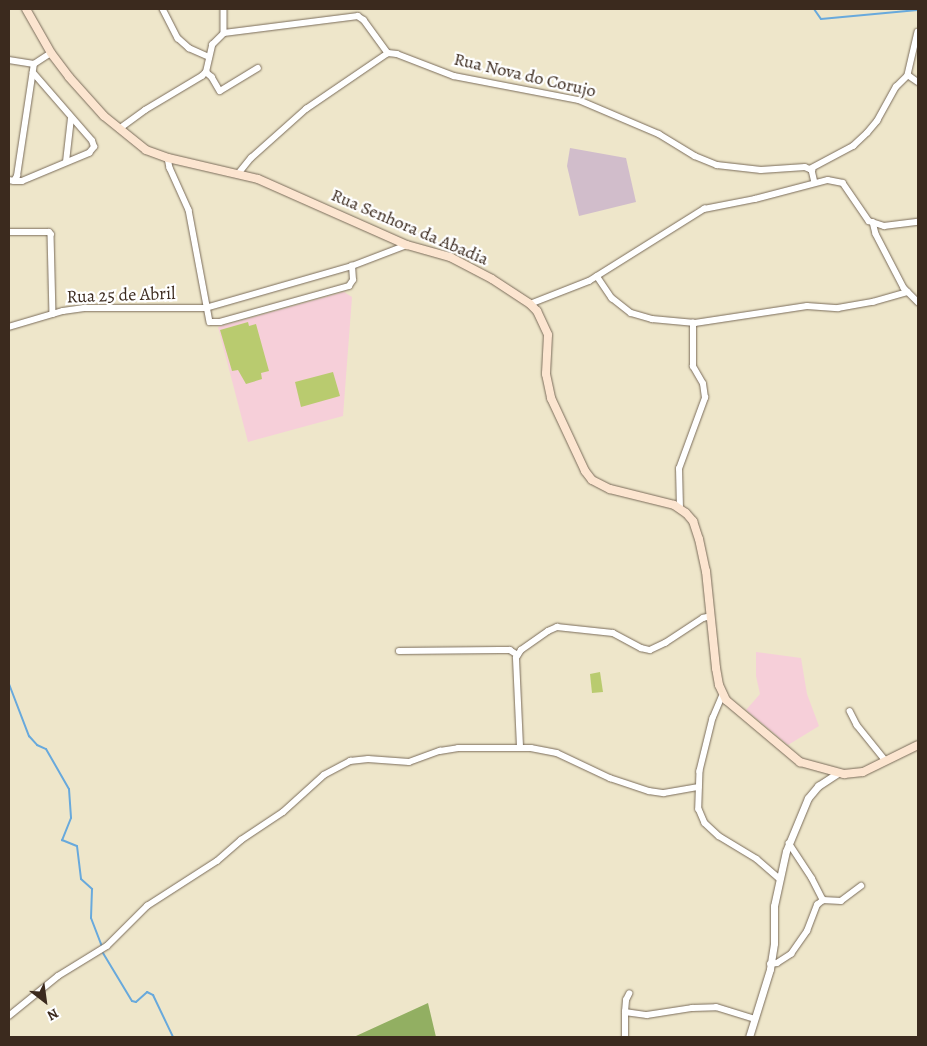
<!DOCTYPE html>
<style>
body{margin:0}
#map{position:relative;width:927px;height:1046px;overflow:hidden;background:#eee6ca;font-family:Alegreya,serif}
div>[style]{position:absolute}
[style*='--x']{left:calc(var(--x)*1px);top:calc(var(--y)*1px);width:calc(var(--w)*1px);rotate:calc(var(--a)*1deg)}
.built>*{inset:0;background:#f6cfd9}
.industrial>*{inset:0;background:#d1bdcb}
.green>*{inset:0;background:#b9cb6f}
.forest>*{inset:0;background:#92af62}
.stream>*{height:2px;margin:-1px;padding:0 1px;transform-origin:1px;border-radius:1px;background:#68a9dc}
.roads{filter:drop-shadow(0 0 1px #7a6c5a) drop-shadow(0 0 1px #7a6c5a)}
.minor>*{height:5.5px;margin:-2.75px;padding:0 2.75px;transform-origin:2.75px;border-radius:2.75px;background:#fff}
.tertiary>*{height:7px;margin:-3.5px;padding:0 3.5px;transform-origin:3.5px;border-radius:3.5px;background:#fff}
.secondary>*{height:8px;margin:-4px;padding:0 4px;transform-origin:4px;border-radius:4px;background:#fce5d0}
span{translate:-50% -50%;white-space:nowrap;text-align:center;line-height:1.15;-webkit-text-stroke:4.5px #fff;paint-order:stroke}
.street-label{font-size:18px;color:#3b2a1e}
.frame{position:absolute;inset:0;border:10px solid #3b2a1e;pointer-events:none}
.north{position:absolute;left:20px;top:976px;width:50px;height:50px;-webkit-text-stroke:4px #fff;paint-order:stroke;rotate:150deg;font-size:14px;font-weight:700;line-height:20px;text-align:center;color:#3b2a1e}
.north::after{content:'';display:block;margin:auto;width:18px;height:22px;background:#3b2a1e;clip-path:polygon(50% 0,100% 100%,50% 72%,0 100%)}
</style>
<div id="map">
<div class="built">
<div style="clip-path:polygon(344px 292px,352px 297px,343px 416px,248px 442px,218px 327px)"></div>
<div style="clip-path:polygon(756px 652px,801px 658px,807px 694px,819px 726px,788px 745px,746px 710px,760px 694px,756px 676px)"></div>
</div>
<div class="industrial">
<div style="clip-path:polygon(570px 148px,626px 158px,636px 202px,579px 216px,567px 166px)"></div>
</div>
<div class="green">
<div style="clip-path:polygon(248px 322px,249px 326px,256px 324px,269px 371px,261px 373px,262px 379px,246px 384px,238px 370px,232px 371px,220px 330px)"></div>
<div style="clip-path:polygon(333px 372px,340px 396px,301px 407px,295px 382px)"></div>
<div style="clip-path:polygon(600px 672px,603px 692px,592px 693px,590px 674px)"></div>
</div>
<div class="forest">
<div style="clip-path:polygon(428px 1003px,436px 1037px,350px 1037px,356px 1036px)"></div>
</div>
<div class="stream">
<div style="--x:814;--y:9;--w:12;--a:55"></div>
<div style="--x:821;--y:19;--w:97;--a:-5.3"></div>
<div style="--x:9;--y:684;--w:56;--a:69"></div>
<div style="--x:29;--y:736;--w:12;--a:48"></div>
<div style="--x:37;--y:745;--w:10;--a:24"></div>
<div style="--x:46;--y:749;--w:46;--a:60.1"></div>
<div style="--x:69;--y:789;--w:29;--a:86"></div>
<div style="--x:71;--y:818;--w:24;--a:112"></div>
<div style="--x:62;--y:840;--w:16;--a:22"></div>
<div style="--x:77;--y:846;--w:33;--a:83"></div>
<div style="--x:81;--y:879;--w:15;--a:42"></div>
<div style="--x:92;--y:889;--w:29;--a:92"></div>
<div style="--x:91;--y:918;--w:31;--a:69"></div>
<div style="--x:103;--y:953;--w:56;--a:58.9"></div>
<div style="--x:132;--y:1001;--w:4;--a:14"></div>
<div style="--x:136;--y:1002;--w:15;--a:-42"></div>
<div style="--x:147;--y:992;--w:7;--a:27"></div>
<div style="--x:153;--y:995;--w:47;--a:64.5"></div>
</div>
<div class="roads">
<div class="minor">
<div style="--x:163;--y:9;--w:33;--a:63"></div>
<div style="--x:178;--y:38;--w:15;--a:42"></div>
<div style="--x:189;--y:48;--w:22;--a:24"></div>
<div style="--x:224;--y:9;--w:24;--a:90"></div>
<div style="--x:918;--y:32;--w:44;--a:103.1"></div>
<div style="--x:908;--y:75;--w:12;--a:35"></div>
<div style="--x:9;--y:60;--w:25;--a:9"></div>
<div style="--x:34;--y:64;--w:20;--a:-33"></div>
<div style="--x:206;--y:72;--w:8;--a:40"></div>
<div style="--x:212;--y:77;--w:16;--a:60"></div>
<div style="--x:220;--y:91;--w:44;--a:-31.2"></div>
<div style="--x:119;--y:129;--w:32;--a:-36"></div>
<div style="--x:145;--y:110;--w:66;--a:-30.8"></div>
<div style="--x:202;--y:76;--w:6;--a:-45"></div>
<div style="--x:206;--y:72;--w:28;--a:-77"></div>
<div style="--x:212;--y:45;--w:17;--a:-45"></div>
<div style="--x:224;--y:33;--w:135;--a:-7.2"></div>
<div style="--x:358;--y:16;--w:7;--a:34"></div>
<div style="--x:364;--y:20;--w:41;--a:54"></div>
<div style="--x:388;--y:53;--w:9;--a:6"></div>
<div style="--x:397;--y:54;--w:61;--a:21.1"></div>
<div style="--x:454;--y:76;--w:127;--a:10.9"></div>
<div style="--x:579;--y:100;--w:87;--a:23"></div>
<div style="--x:659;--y:134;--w:42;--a:31.4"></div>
<div style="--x:695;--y:156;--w:24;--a:22"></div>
<div style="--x:717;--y:165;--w:44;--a:6.5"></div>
<div style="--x:761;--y:170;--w:44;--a:-3.9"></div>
<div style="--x:805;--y:167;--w:8;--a:23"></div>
<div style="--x:812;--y:170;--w:13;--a:77"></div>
<div style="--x:168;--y:158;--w:10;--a:79"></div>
<div style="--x:170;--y:168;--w:46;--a:65.7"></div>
<div style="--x:189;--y:210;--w:114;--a:79.4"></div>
<div style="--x:210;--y:322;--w:10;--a:0"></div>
<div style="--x:220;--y:322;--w:134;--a:-15.6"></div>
<div style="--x:349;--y:286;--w:7;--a:-56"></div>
<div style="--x:353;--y:280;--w:14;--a:-94"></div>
<div style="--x:66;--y:162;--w:44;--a:-83.5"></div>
<div style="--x:810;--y:169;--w:49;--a:-28.1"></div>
<div style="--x:853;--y:146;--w:19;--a:-43"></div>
<div style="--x:867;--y:133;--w:16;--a:-50"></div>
<div style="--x:877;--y:121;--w:39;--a:-61"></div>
<div style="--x:896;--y:87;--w:17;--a:-45"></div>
<div style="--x:238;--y:174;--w:21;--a:-51"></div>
<div style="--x:251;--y:158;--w:74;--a:-41.7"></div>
<div style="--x:306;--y:109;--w:99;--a:-34.3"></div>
<div style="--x:9;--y:180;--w:5;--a:11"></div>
<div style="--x:14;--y:181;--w:6;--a:-59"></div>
<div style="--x:17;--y:176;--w:113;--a:-81.4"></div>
<div style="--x:14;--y:181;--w:8;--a:0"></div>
<div style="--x:22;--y:181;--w:73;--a:-22.7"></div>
<div style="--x:89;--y:153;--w:8;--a:-50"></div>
<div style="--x:94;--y:147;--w:6;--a:-108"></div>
<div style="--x:92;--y:141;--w:90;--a:-130.9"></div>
<div style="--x:873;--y:222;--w:12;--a:76"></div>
<div style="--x:876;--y:234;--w:61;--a:62.6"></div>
<div style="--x:904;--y:288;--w:20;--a:45"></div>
<div style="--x:9;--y:232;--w:40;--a:0"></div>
<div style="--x:49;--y:232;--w:3;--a:45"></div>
<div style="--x:51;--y:234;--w:80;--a:88.6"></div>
<div style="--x:597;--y:276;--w:27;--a:56"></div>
<div style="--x:612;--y:298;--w:24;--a:38"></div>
<div style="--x:631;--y:313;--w:22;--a:16"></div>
<div style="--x:652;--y:319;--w:43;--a:5.3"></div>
<div style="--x:695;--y:323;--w:113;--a:-8.6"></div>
<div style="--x:807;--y:306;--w:31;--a:4"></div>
<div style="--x:838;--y:308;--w:36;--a:-10"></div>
<div style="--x:873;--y:302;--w:36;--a:-16"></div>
<div style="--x:530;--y:304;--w:63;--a:-21.3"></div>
<div style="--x:589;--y:281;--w:136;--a:-32.1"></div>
<div style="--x:704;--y:209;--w:52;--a:-11.1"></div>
<div style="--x:755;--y:199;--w:75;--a:-14.6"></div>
<div style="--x:828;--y:180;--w:15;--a:11"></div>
<div style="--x:843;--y:183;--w:46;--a:55.6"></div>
<div style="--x:869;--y:221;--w:16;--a:18"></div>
<div style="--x:884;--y:226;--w:34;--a:-7"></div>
<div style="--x:9;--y:327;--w:56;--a:-16.5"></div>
<div style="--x:63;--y:311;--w:21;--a:-8"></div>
<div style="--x:84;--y:308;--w:122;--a:0"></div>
<div style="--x:206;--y:308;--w:152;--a:-16"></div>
<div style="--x:352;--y:266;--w:59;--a:-20.9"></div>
<div style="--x:680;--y:509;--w:40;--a:-91.4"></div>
<div style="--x:679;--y:469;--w:76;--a:-69.9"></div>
<div style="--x:705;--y:398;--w:14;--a:-98"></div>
<div style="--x:703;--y:384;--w:20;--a:-120"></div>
<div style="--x:693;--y:367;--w:44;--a:-90"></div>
<div style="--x:399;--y:651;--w:100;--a:-0.6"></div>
<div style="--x:499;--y:650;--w:11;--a:0"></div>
<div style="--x:510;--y:650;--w:9;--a:32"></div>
<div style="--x:723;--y:695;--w:25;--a:113"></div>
<div style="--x:713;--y:718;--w:55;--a:103.8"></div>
<div style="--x:700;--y:771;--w:38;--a:92"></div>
<div style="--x:699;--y:809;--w:15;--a:67"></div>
<div style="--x:705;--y:823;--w:19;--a:43"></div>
<div style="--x:719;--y:836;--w:44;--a:31.2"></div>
<div style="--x:757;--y:859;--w:30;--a:41"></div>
<div style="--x:850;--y:711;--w:16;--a:63"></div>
<div style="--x:857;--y:725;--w:46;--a:51.1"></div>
<div style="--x:520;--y:747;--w:89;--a:-92.6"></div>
<div style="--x:516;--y:658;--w:9;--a:-58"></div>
<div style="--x:521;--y:650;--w:33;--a:-35"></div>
<div style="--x:548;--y:631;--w:10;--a:-24"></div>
<div style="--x:557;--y:627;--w:56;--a:6.1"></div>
<div style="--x:613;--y:633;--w:32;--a:28"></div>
<div style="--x:641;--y:648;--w:9;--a:13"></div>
<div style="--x:650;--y:650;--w:17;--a:-25"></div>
<div style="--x:665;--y:643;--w:45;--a:-33.3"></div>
<div style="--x:703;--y:618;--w:8;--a:-14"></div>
<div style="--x:789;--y:843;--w:42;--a:56.7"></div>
<div style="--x:812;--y:878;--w:25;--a:63"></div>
<div style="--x:770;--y:964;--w:7;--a:-8"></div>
<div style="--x:777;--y:963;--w:17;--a:-33"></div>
<div style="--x:791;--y:954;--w:28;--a:-55"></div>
<div style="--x:807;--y:931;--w:28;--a:-69"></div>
<div style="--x:817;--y:905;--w:8;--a:-40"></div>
<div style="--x:823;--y:900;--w:18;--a:3"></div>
<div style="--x:841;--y:901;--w:25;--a:-37"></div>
<div style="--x:625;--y:1012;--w:12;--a:-85"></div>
<div style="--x:626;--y:1000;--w:7;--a:-63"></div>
<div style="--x:9;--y:1016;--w:63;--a:-39.2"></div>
<div style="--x:58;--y:976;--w:57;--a:-31.5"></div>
<div style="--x:107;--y:946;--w:57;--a:-45"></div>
<div style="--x:147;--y:906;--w:83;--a:-32.7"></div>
<div style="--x:217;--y:861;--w:32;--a:-41"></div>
<div style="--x:241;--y:840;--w:50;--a:-33.7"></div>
<div style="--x:283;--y:812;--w:55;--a:-42.1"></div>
<div style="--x:324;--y:775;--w:30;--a:-28"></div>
<div style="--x:350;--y:761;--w:18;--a:-6"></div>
<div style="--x:368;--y:759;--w:41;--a:4.2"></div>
<div style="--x:409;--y:762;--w:33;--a:-20"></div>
<div style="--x:440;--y:751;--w:18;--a:-9"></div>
<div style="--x:458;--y:748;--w:73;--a:0"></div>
<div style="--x:531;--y:748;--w:26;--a:11"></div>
<div style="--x:557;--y:753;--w:59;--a:25.3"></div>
<div style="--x:610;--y:778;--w:41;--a:18.4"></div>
<div style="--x:649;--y:791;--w:15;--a:8"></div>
<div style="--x:664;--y:793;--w:35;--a:-10"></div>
<div style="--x:625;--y:1037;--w:25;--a:-90"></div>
<div style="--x:625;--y:1012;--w:22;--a:8"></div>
<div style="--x:647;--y:1015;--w:46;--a:-8.8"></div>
<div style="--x:692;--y:1008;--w:24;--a:-2"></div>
<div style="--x:716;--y:1007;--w:41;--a:17.1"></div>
</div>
<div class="tertiary">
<div style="--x:749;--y:1037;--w:71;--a:-72.8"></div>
<div style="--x:770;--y:969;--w:26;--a:-81"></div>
<div style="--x:774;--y:943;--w:37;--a:-90"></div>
<div style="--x:774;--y:906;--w:56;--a:-77.7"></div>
<div style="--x:786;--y:851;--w:57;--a:-67.5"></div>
<div style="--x:808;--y:798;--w:16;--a:-50"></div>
<div style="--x:818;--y:786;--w:24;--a:-33"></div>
</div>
<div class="secondary">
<div style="--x:26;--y:9;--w:51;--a:60.4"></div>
<div style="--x:51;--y:53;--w:30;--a:53"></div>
<div style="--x:69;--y:77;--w:52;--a:48.1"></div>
<div style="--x:104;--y:116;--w:54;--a:39"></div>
<div style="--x:146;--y:150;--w:23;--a:20"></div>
<div style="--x:168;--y:158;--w:92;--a:13.1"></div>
<div style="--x:258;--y:179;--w:163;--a:23.9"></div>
<div style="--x:407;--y:245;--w:45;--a:15.6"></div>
<div style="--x:450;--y:257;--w:47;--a:27.6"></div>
<div style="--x:492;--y:279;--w:45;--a:33.3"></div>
<div style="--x:530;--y:304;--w:10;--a:45"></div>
<div style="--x:537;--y:311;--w:26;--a:65"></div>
<div style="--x:548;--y:335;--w:39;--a:93"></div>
<div style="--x:546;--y:374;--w:25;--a:78"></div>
<div style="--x:551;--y:398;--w:81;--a:65"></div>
<div style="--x:585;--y:471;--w:11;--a:52"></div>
<div style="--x:592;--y:480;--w:20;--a:27"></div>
<div style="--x:610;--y:489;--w:66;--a:14"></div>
<div style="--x:674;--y:505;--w:14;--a:34"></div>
<div style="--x:686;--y:513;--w:11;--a:49"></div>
<div style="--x:693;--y:521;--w:19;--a:72"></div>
<div style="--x:699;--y:539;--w:33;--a:78"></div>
<div style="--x:706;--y:571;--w:98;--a:84.1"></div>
<div style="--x:716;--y:668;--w:17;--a:80"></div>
<div style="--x:719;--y:685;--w:17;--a:65"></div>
<div style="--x:726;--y:700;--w:97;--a:40"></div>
<div style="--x:800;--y:762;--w:46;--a:15.3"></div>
<div style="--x:844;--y:774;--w:19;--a:-6"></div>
<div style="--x:863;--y:772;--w:61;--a:-26.1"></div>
</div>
</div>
<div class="street-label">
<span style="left:525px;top:75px;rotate:13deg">Rua Nova do Corujo</span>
<span style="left:410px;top:227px;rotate:23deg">Rua Senhora da Abadia</span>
<span style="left:121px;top:295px;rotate:-2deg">Rua 25 de Abril</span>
</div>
<div class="frame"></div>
<div class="north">N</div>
</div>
